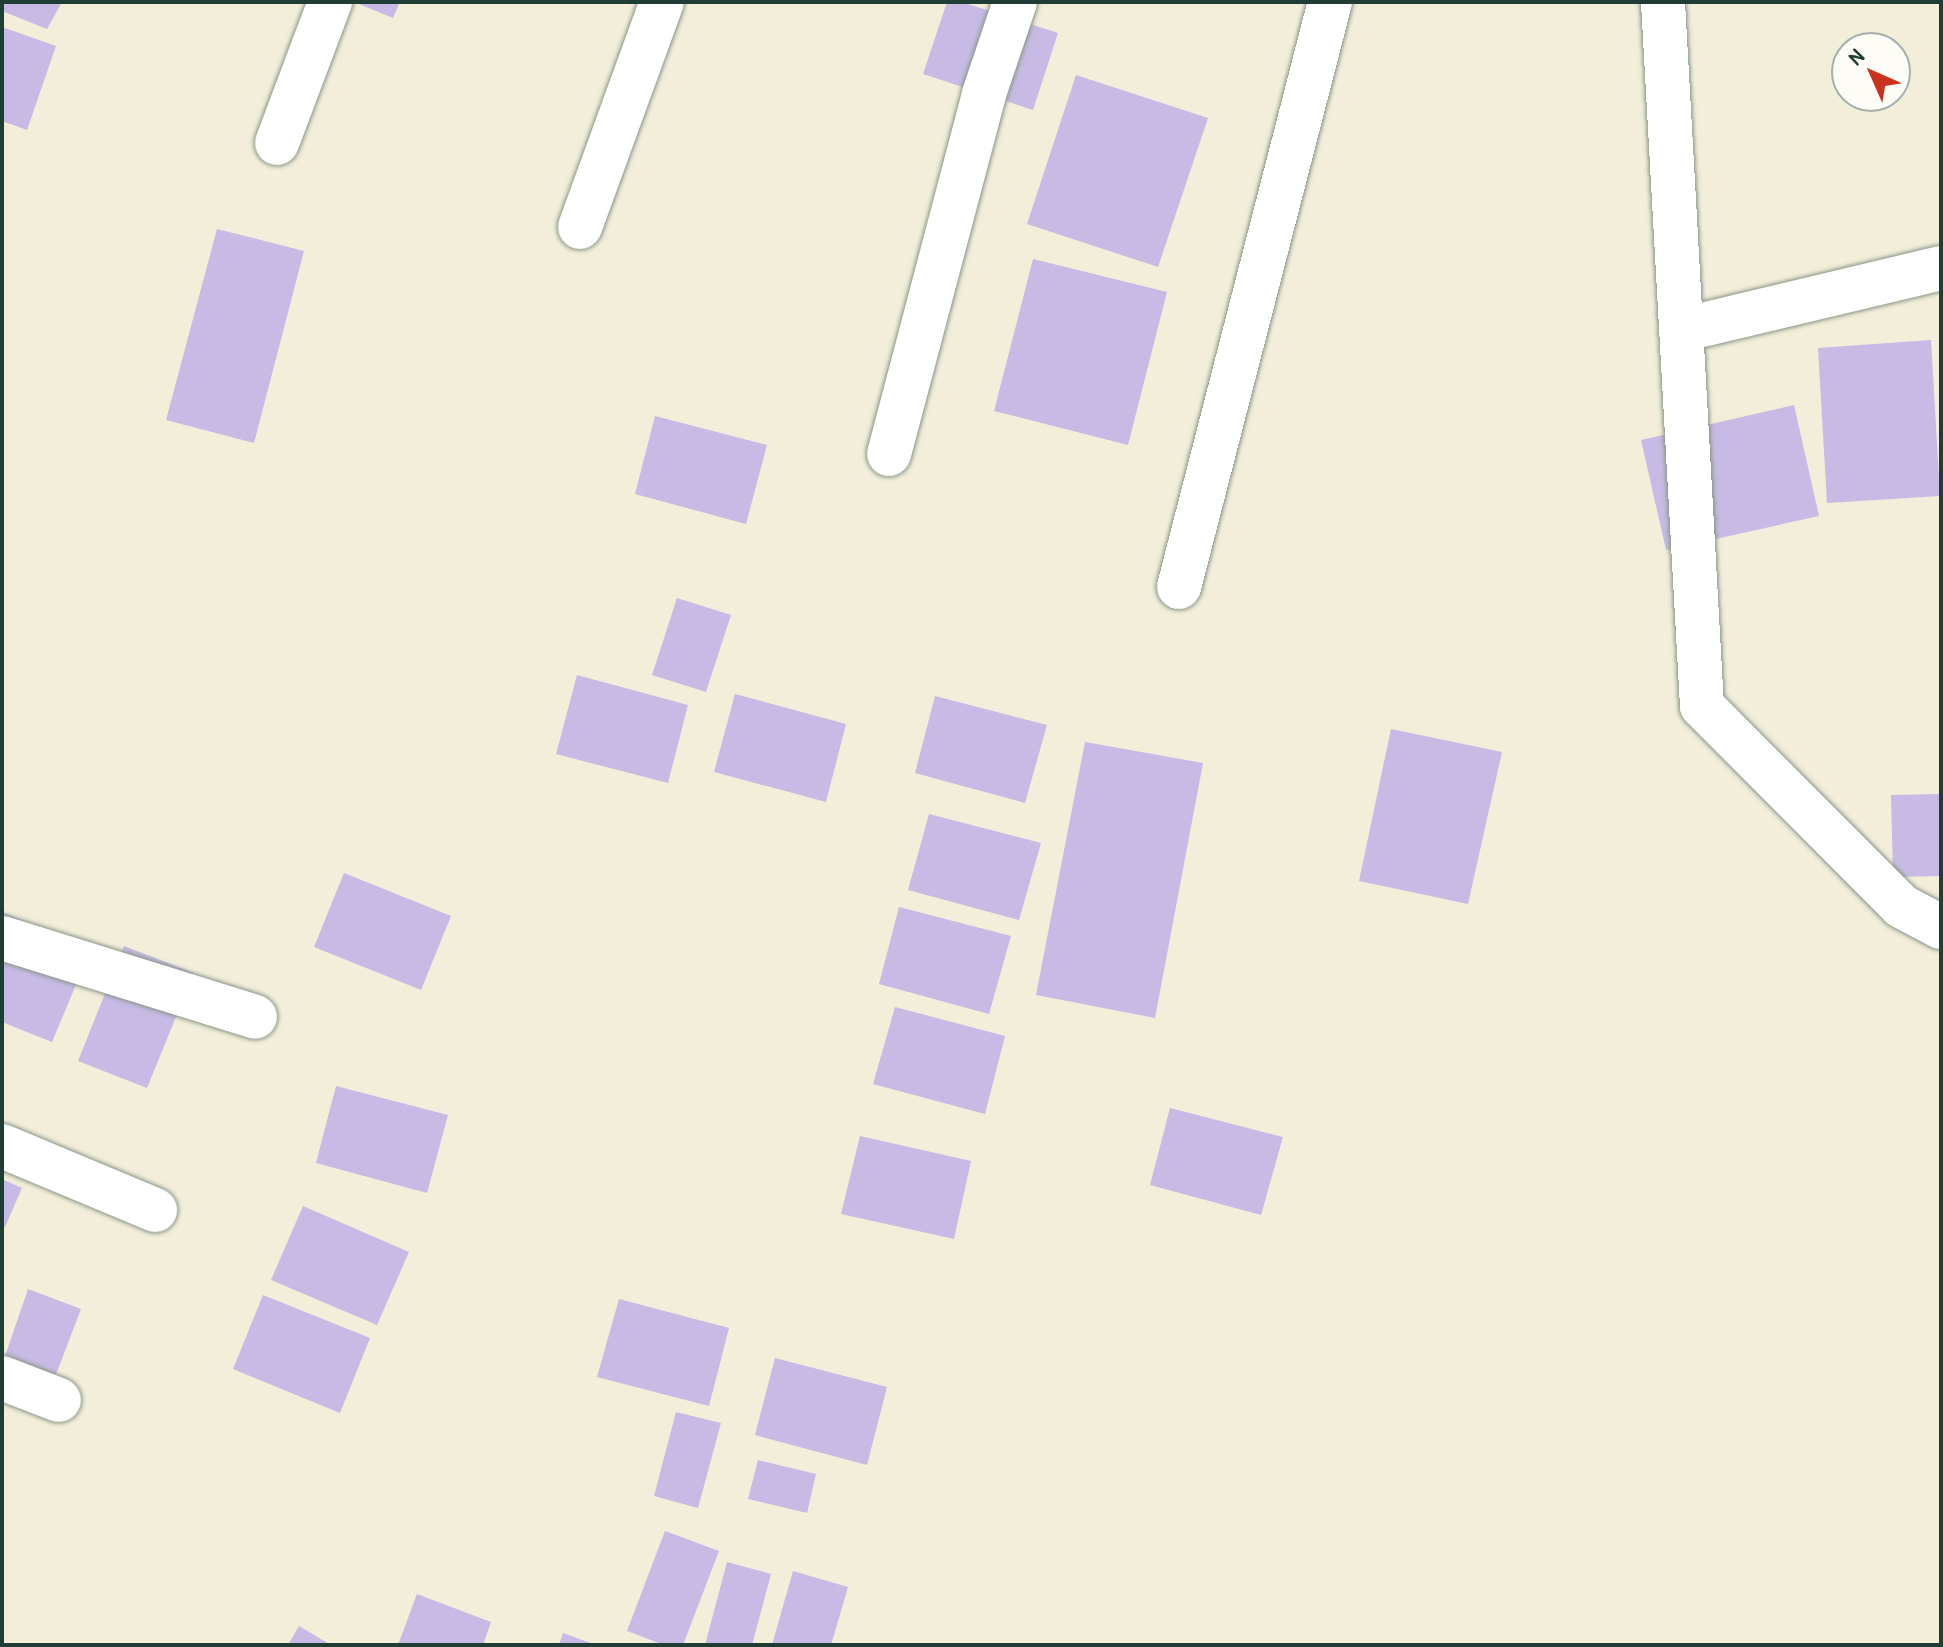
<!DOCTYPE html>
<style>
body{margin:0}
#map{position:relative;width:1943px;height:1647px;overflow:hidden;background:#f3eeda;font-family:"Patrick Hand",sans-serif}
div>[style]{position:absolute}
[style*='--x']{left:calc(var(--x)*1px);top:calc(var(--y)*1px);width:calc(var(--w)*1px);rotate:calc(var(--a)*1deg)}
.building>*{inset:0;background:#c7bae4}
.roads{filter:drop-shadow(0 0 2px #899687) drop-shadow(0 0 2px #899687)}
.minor>*{height:44px;margin:-22px;padding:0 22px;transform-origin:22px;border-radius:22px;background:#fff}
span{translate:-50% -50%;white-space:nowrap;text-align:center;line-height:1.15;-webkit-text-stroke:6px #fdfcf7;paint-order:stroke}
.frame{position:absolute;inset:0;border:4px solid #1f3d34;pointer-events:none}
.north{position:absolute;left:1831px;top:32px;width:80px;height:80px;box-sizing:border-box;background:#fdfcf7;border:2px solid #a4b0a9;border-radius:50%;rotate:315deg;font-size:22px;font-weight:700;line-height:32px;text-align:center;color:#1f3d34}
.north::after{content:'';display:block;margin:auto;width:28px;height:36px;background:#c8321e;clip-path:polygon(50% 0,100% 100%,50% 72%,0 100%)}
</style>
<div id="map">
<div class="building">
<div style="clip-path:polygon(2px 2px,62px 2px,47px 29px,2px 11px)"></div>
<div style="clip-path:polygon(354px 2px,400px 2px,393px 18px)"></div>
<div style="clip-path:polygon(947px 2px,962px 2px,1058px 33px,1033px 110px,923px 74px)"></div>
<div style="clip-path:polygon(2px 27px,56px 46px,27px 130px,2px 121px)"></div>
<div style="clip-path:polygon(1076px 75px,1208px 118px,1158px 267px,1027px 224px)"></div>
<div style="clip-path:polygon(217px 229px,304px 251px,254px 443px,166px 420px)"></div>
<div style="clip-path:polygon(1033px 259px,1167px 292px,1128px 445px,994px 411px)"></div>
<div style="clip-path:polygon(1931px 340px,1940px 496px,1827px 503px,1818px 348px)"></div>
<div style="clip-path:polygon(1794px 405px,1819px 516px,1666px 550px,1641px 440px)"></div>
<div style="clip-path:polygon(655px 416px,767px 445px,746px 524px,635px 494px)"></div>
<div style="clip-path:polygon(677px 598px,731px 615px,706px 692px,652px 675px)"></div>
<div style="clip-path:polygon(577px 675px,688px 705px,668px 783px,556px 754px)"></div>
<div style="clip-path:polygon(735px 694px,846px 724px,826px 802px,714px 772px)"></div>
<div style="clip-path:polygon(935px 696px,1047px 725px,1025px 803px,915px 773px)"></div>
<div style="clip-path:polygon(1391px 729px,1502px 752px,1468px 904px,1359px 881px)"></div>
<div style="clip-path:polygon(1085px 742px,1203px 763px,1155px 1018px,1036px 995px)"></div>
<div style="clip-path:polygon(1941px 794px,1941px 876px,1893px 877px,1891px 795px)"></div>
<div style="clip-path:polygon(929px 814px,1041px 843px,1019px 920px,908px 890px)"></div>
<div style="clip-path:polygon(344px 873px,451px 916px,421px 990px,314px 947px)"></div>
<div style="clip-path:polygon(899px 907px,1011px 936px,989px 1014px,879px 984px)"></div>
<div style="clip-path:polygon(2px 912px,91px 949px,52px 1042px,2px 1022px)"></div>
<div style="clip-path:polygon(124px 946px,194px 973px,147px 1088px,78px 1061px)"></div>
<div style="clip-path:polygon(895px 1007px,1005px 1036px,985px 1114px,873px 1084px)"></div>
<div style="clip-path:polygon(336px 1086px,448px 1115px,427px 1193px,316px 1163px)"></div>
<div style="clip-path:polygon(1170px 1108px,1283px 1137px,1261px 1215px,1150px 1185px)"></div>
<div style="clip-path:polygon(860px 1136px,971px 1161px,954px 1239px,841px 1214px)"></div>
<div style="clip-path:polygon(2px 1179px,22px 1188px,5px 1227px,2px 1225px)"></div>
<div style="clip-path:polygon(303px 1206px,409px 1252px,377px 1325px,271px 1280px)"></div>
<div style="clip-path:polygon(28px 1289px,81px 1309px,52px 1385px,2px 1365px)"></div>
<div style="clip-path:polygon(263px 1295px,370px 1338px,340px 1413px,233px 1369px)"></div>
<div style="clip-path:polygon(619px 1299px,729px 1328px,709px 1406px,597px 1377px)"></div>
<div style="clip-path:polygon(775px 1358px,887px 1387px,867px 1465px,755px 1435px)"></div>
<div style="clip-path:polygon(676px 1412px,721px 1423px,698px 1508px,654px 1496px)"></div>
<div style="clip-path:polygon(758px 1460px,816px 1474px,807px 1513px,748px 1499px)"></div>
<div style="clip-path:polygon(665px 1531px,719px 1551px,683px 1645px,664px 1645px,627px 1631px)"></div>
<div style="clip-path:polygon(727px 1562px,771px 1574px,752px 1645px,705px 1645px)"></div>
<div style="clip-path:polygon(793px 1571px,848px 1587px,831px 1645px,772px 1645px)"></div>
<div style="clip-path:polygon(417px 1594px,491px 1622px,483px 1645px,398px 1645px)"></div>
<div style="clip-path:polygon(299px 1626px,331px 1645px,288px 1645px)"></div>
<div style="clip-path:polygon(563px 1633px,596px 1645px,559px 1645px)"></div>
</div>
<div class="roads">
<div class="minor">
<div style="--x:1663;--y:2;--w:705;--a:86.83"></div>
<div style="--x:1702;--y:706;--w:282;--a:45.1"></div>
<div style="--x:1901;--y:906;--w:45;--a:27.7"></div>
<div style="--x:277;--y:143;--w:151;--a:-69.4"></div>
<div style="--x:580;--y:227;--w:239;--a:-70"></div>
<div style="--x:1681;--y:330;--w:267;--a:-13.4"></div>
<div style="--x:889;--y:454;--w:372;--a:-75.2"></div>
<div style="--x:984;--y:94;--w:97;--a:-71.4"></div>
<div style="--x:1179;--y:587;--w:604;--a:-75.53"></div>
<div style="--x:2;--y:938;--w:265;--a:17.3"></div>
<div style="--x:2;--y:1146;--w:166;--a:22.7"></div>
<div style="--x:2;--y:1378;--w:61;--a:21.1"></div>
</div>
</div>
<div class="frame"></div>
<div class="north">N</div>
</div>
